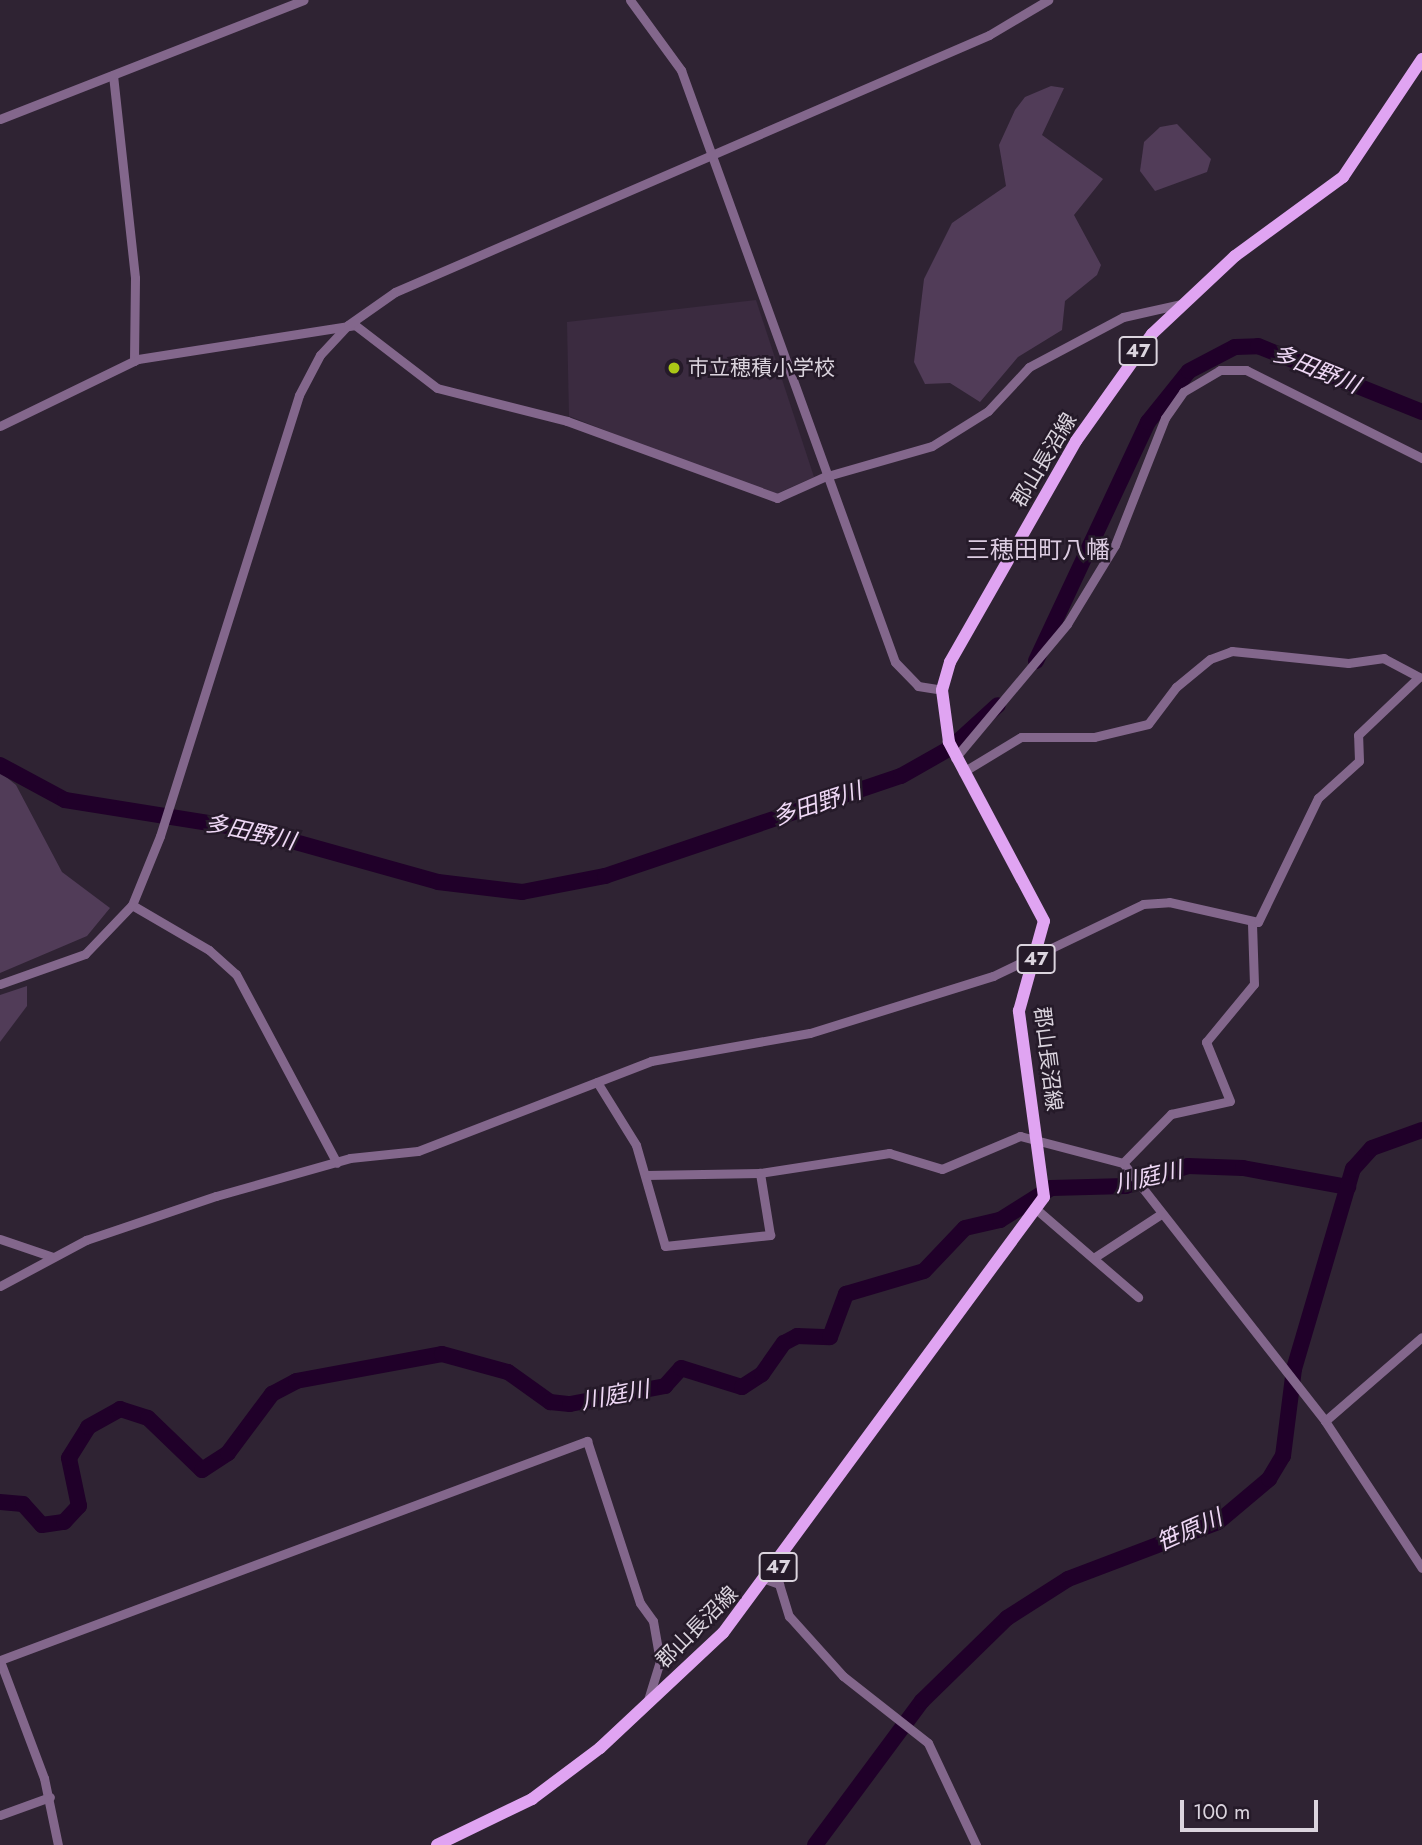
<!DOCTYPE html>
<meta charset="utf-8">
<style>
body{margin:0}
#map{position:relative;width:1422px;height:1845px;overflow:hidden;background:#2f2333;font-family:Jost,"Noto Sans JP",sans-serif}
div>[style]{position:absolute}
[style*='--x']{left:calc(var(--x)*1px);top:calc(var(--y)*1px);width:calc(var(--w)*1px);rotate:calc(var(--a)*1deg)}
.built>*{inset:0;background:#3b2b40}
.green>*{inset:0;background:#513c58}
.river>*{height:16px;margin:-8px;padding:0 8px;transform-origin:8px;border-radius:8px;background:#200029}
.minor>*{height:9px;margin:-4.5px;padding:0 4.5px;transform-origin:4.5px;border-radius:4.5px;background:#83678c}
.major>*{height:12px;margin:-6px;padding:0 6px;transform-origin:6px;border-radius:6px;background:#e0a4f2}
.dots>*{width:19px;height:19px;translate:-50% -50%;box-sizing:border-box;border:4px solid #251a29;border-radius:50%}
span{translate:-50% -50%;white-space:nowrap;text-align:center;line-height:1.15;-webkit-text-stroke:5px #251a29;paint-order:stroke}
.shield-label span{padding:2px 5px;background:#251a29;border:2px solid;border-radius:5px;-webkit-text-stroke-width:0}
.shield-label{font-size:19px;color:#dbd4de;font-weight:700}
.poi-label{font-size:21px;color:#dbd4de}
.left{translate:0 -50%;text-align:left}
.street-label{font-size:21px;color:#dbd4de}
.water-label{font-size:23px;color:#efd8f6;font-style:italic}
.quarter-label{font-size:24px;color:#dccce1}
.scale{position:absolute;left:1180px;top:1800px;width:138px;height:32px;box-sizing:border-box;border:4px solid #dbd4de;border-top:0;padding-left:9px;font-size:21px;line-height:24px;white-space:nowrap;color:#dbd4de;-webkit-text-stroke:5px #251a29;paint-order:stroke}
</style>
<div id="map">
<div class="built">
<div style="clip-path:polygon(756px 300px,814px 477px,776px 494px,763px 493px,569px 416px,567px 322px)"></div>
</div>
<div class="green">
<div style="clip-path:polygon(1051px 86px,1064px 88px,1042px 135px,1103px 179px,1074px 215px,1101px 265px,1097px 275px,1065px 301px,1062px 330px,1018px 357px,980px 402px,950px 383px,925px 384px,914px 362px,924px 279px,952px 223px,1006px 186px,999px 145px,1015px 110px,1025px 97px)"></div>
<div style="clip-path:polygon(1177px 124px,1211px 159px,1207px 172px,1155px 191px,1140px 171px,1144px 142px,1160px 127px)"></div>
<div style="clip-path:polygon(0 772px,16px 785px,62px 872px,110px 908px,87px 936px,0 973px)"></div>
<div style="clip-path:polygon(27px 986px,27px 1006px,0 1042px,0 995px)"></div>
</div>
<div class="river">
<div style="--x:1036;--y:661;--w:264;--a:-64.9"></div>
<div style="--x:1148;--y:422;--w:65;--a:-51.2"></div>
<div style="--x:1189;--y:371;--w:52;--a:-27.6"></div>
<div style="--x:1235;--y:347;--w:23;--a:-2"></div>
<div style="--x:1258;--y:346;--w:177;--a:21.9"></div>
<div style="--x:0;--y:765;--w:74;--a:28.3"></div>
<div style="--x:65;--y:800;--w:189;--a:9.1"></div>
<div style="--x:252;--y:830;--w:193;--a:15.6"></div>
<div style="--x:438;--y:882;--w:85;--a:6.8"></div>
<div style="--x:522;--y:892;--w:85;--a:-10.9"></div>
<div style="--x:605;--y:876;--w:312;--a:-18.7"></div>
<div style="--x:901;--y:776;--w:59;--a:-29.6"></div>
<div style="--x:952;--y:747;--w:62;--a:-42.4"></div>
<div style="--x:0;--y:1502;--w:23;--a:5"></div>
<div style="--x:23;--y:1504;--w:28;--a:48"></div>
<div style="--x:42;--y:1525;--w:22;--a:-8"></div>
<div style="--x:64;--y:1522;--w:22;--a:-47"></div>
<div style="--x:79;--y:1506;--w:49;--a:-101.8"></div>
<div style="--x:69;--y:1458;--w:36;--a:-58"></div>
<div style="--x:88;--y:1427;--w:37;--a:-29"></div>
<div style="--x:120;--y:1409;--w:29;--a:18"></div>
<div style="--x:148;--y:1418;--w:75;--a:43.9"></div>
<div style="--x:202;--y:1470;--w:31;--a:-33"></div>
<div style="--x:228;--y:1453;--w:74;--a:-53.3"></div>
<div style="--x:272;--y:1394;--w:27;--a:-28"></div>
<div style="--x:296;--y:1381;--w:148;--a:-10.5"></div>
<div style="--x:442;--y:1354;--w:68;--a:15.3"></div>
<div style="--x:508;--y:1372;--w:52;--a:35.5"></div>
<div style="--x:550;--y:1402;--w:20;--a:6"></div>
<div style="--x:570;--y:1404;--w:97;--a:-10.7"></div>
<div style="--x:665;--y:1386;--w:24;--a:-48"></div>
<div style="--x:681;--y:1368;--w:64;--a:17.3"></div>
<div style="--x:742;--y:1387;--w:24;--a:-33"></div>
<div style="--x:762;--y:1374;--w:38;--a:-55"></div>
<div style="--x:784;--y:1343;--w:15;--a:-28"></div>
<div style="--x:797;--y:1336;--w:33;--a:2"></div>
<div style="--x:830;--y:1337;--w:46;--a:-69.6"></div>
<div style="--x:846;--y:1294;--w:81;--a:-16.4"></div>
<div style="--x:924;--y:1271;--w:59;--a:-46.4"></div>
<div style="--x:965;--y:1228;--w:36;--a:-13"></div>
<div style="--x:1000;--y:1220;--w:60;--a:-32.1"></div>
<div style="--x:1051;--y:1188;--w:75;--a:-1.5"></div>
<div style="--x:1126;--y:1186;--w:65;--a:-17.9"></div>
<div style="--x:1188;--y:1166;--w:55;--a:2.1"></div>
<div style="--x:1243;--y:1168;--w:107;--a:10.3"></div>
<div style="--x:815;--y:1845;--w:179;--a:-53.4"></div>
<div style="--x:922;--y:1701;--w:119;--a:-44.3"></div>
<div style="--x:1007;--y:1618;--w:72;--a:-32.6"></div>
<div style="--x:1068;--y:1579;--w:160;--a:-20.8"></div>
<div style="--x:1218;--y:1522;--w:67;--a:-40.1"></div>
<div style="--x:1269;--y:1479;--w:27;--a:-59"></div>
<div style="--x:1283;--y:1456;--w:88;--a:-82.8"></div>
<div style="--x:1294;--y:1369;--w:209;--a:-73.6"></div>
<div style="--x:1353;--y:1169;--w:28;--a:-48"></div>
<div style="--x:1372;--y:1148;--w:53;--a:-19.8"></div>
</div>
<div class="minor">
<div style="--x:630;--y:0;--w:87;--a:53.9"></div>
<div style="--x:681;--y:70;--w:629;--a:70.13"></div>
<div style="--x:895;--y:662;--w:33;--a:46"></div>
<div style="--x:918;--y:686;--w:24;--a:9"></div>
<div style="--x:113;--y:75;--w:204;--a:83.8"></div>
<div style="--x:135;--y:278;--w:83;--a:90.7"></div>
<div style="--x:0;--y:119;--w:326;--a:-21.4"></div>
<div style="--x:0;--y:426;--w:153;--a:-25.9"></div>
<div style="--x:138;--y:359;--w:220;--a:-8.9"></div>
<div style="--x:355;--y:325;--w:103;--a:37.5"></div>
<div style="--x:437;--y:388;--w:134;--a:14.2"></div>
<div style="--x:567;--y:421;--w:224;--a:20.1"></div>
<div style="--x:777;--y:498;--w:51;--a:-24.1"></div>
<div style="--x:824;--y:477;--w:112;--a:-16"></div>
<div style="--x:932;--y:446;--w:66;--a:-32"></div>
<div style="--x:988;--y:411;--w:60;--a:-47"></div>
<div style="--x:1029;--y:367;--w:106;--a:-28"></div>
<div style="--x:1123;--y:317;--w:59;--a:-12.6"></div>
<div style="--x:955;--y:758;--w:175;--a:-50.1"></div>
<div style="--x:1067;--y:624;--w:92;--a:-58.7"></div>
<div style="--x:1115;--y:545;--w:136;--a:-68.5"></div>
<div style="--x:1165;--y:418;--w:32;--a:-55"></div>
<div style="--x:1183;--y:392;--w:43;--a:-30.7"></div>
<div style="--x:1220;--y:370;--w:26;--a:0"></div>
<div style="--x:1246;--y:370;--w:197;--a:26.6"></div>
<div style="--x:132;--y:905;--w:89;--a:30.3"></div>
<div style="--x:209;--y:950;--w:36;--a:42"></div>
<div style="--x:236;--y:974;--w:214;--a:61.9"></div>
<div style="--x:0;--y:984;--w:90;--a:-19.4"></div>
<div style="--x:85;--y:954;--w:68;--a:-46.2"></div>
<div style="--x:132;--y:905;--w:74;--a:-67.9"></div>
<div style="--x:160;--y:836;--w:462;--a:-72.5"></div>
<div style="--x:299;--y:395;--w:45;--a:-62.3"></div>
<div style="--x:320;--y:355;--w:41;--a:-47"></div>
<div style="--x:348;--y:325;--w:57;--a:-35.1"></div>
<div style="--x:395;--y:292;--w:647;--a:-23.4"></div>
<div style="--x:989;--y:35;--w:69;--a:-30.7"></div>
<div style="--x:597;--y:1082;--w:74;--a:58.2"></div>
<div style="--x:636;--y:1145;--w:105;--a:74"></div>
<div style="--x:665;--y:1246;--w:106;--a:-6"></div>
<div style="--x:770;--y:1235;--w:63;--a:-99.2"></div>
<div style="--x:1123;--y:1163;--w:69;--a:-45.6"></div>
<div style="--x:1171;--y:1114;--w:60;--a:-12.4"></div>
<div style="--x:1230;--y:1101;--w:64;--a:-112.1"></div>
<div style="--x:1206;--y:1042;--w:75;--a:-50.4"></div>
<div style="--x:1254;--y:984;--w:60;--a:-91.9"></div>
<div style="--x:646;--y:1175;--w:114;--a:-1"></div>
<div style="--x:760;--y:1173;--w:131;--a:-8.8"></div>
<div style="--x:889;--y:1153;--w:55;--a:16.8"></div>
<div style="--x:942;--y:1169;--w:85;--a:-22.9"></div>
<div style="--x:1020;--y:1136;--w:106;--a:14.7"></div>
<div style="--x:1123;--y:1163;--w:328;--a:51.9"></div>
<div style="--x:1325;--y:1421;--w:176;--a:56.6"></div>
<div style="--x:1036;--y:1209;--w:135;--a:40.8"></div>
<div style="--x:0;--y:1239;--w:56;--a:18.8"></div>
<div style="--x:1095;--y:1257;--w:79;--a:-33.1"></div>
<div style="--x:0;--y:1286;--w:98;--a:-28.1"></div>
<div style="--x:86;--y:1240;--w:137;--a:-18.7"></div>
<div style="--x:216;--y:1196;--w:139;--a:-15.8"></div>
<div style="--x:350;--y:1158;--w:68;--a:-5.9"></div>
<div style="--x:418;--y:1151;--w:250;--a:-21.1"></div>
<div style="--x:651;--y:1061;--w:161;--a:-10"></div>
<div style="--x:810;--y:1033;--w:192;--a:-17.3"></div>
<div style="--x:993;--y:976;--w:166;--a:-25.6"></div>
<div style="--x:1143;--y:904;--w:26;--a:-4"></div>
<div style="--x:1169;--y:902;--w:91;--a:12.7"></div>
<div style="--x:1258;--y:922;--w:138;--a:-64.2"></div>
<div style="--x:1318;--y:798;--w:55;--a:-42.1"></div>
<div style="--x:1359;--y:761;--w:26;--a:-92"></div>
<div style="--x:1358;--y:735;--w:84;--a:-43.6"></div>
<div style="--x:1419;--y:677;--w:40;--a:-152"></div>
<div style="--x:1384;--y:658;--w:36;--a:172"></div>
<div style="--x:1348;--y:663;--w:117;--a:-174.1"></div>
<div style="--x:1232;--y:651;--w:23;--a:160"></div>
<div style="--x:1210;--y:659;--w:44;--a:140.5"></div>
<div style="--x:1176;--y:687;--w:46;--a:127.1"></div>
<div style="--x:1148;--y:724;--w:56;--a:166.5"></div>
<div style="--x:1094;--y:737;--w:73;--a:180"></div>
<div style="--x:1021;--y:737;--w:68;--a:148.9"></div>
<div style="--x:1325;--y:1421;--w:128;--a:-40.9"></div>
<div style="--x:768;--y:1580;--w:12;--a:20"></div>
<div style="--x:779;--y:1584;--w:34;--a:73"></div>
<div style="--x:789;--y:1616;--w:81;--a:48"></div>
<div style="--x:843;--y:1676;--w:108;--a:38.2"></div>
<div style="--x:928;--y:1743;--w:113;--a:64.8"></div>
<div style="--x:0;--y:1660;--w:627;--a:-20.46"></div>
<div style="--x:587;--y:1441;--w:170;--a:71.9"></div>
<div style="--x:640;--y:1603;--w:22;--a:54"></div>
<div style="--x:653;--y:1621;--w:41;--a:80.1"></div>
<div style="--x:660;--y:1661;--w:41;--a:107.1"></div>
<div style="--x:0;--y:1661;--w:125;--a:69.4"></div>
<div style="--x:44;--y:1778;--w:68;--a:78.2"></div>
<div style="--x:0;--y:1815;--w:53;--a:-19.8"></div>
</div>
<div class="major">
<div style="--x:437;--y:1845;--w:106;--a:-25.8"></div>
<div style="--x:532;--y:1799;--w:85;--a:-36.9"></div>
<div style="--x:600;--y:1748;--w:168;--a:-43.1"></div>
<div style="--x:723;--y:1633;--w:541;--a:-53.64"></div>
<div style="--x:1044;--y:1197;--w:188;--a:-97.7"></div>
<div style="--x:1019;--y:1011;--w:93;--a:-74.5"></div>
<div style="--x:1044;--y:921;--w:203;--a:-118"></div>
<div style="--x:949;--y:742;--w:52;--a:-97.7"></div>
<div style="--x:942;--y:690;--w:29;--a:-74"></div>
<div style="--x:950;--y:662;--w:254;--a:-60.3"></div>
<div style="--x:1076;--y:441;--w:131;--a:-54.6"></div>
<div style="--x:1152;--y:334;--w:114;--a:-43.2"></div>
<div style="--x:1235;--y:256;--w:134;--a:-36.2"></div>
<div style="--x:1343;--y:177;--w:142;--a:-56.2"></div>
</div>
<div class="dots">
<div style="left:674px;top:368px;background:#abc716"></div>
</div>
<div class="shield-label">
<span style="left:1138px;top:351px">47</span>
<span style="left:1036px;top:959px">47</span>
<span style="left:778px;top:1567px">47</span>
</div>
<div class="poi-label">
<span class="left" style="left:688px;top:368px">市立穂積小学校</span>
</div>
<div class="street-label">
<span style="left:1044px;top:460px;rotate:-59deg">郡山長沼線</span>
<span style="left:1048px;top:1059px;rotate:83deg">郡山長沼線</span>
<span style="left:697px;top:1627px;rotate:-45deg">郡山長沼線</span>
</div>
<div class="water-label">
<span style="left:1316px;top:369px;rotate:22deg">多田野川</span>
<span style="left:817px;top:804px;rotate:-18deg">多田野川</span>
<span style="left:250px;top:832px;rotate:12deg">多田野川</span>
<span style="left:1148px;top:1177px;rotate:-13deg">川庭川</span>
<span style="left:615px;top:1395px;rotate:-11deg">川庭川</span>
<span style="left:1189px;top:1530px;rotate:-24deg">笹原川</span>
</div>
<div class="quarter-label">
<span style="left:1038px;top:550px">三穂田町八幡</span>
</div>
<div class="scale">100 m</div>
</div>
